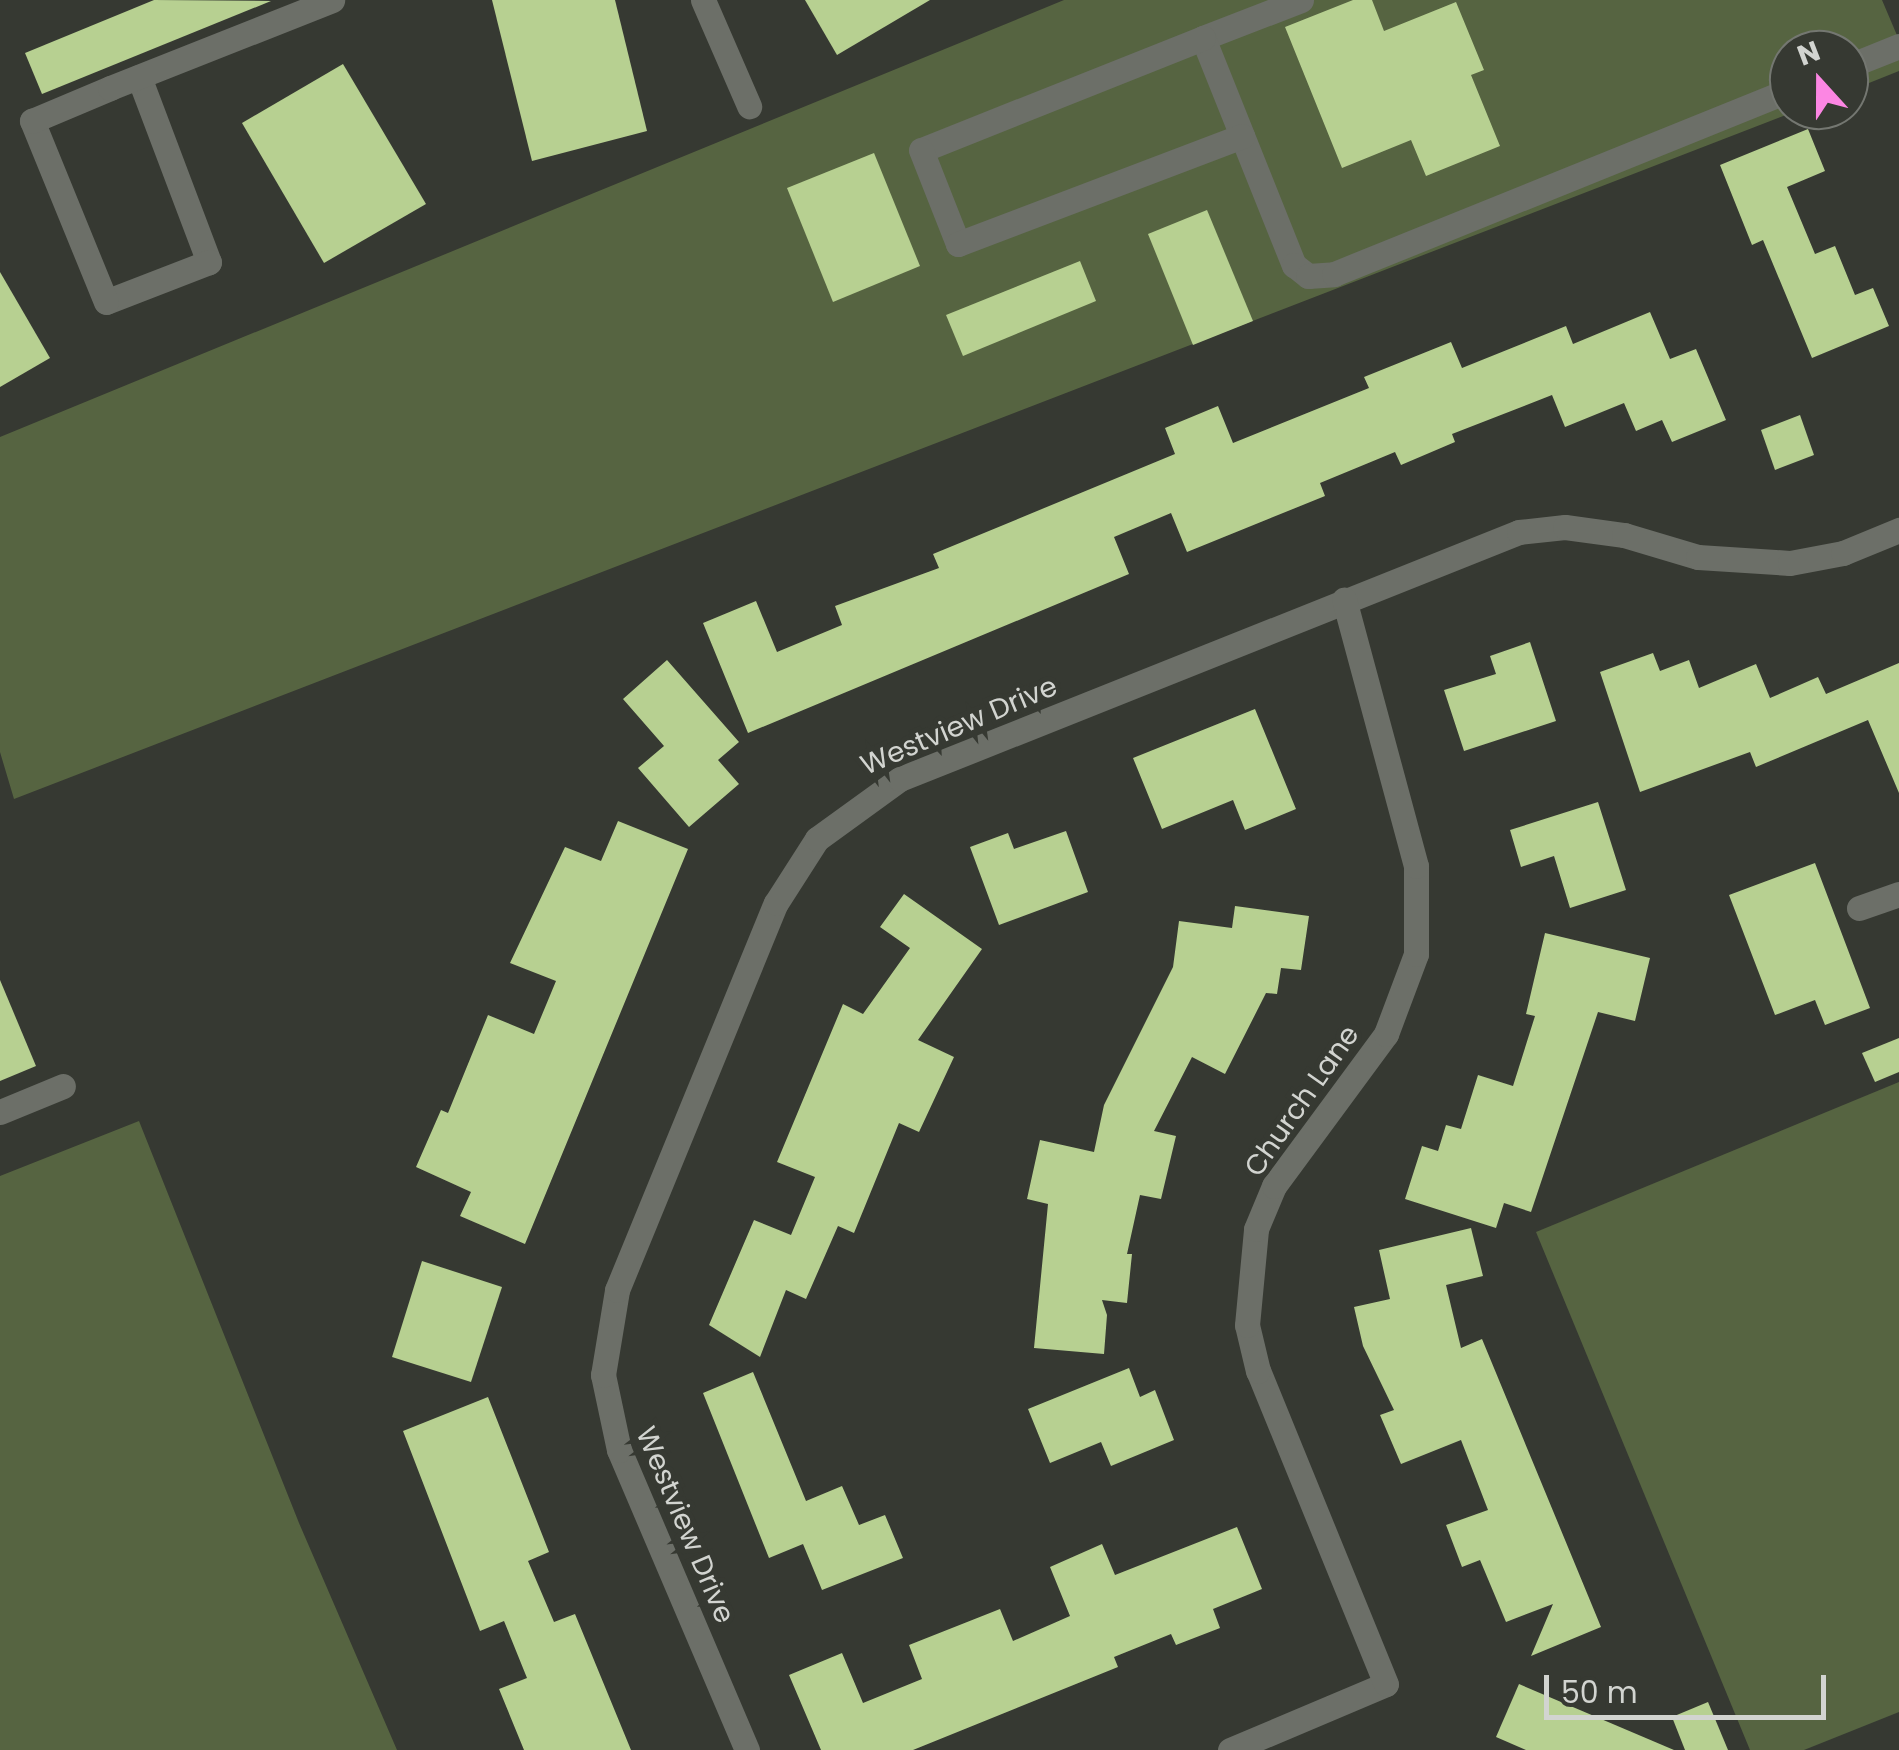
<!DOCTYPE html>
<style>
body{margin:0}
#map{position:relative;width:1899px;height:1750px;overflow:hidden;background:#363932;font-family:Poppins,sans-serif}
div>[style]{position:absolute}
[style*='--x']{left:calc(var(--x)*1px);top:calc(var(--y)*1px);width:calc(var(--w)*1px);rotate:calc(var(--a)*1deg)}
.green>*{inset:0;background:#566441}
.building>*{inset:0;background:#b7d091}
.minor>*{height:25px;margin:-12.5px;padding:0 12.5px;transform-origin:12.5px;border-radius:12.5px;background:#6c6f68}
span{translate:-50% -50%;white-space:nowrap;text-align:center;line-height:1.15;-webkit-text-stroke:10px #363932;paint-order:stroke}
.street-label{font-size:28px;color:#d2d4d0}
.north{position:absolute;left:1769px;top:30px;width:100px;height:100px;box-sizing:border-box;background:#363932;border:2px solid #747771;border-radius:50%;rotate:339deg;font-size:28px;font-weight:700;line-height:40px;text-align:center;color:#d2d4d0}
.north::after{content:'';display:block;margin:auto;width:35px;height:45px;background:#fc86e3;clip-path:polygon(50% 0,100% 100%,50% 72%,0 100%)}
.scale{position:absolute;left:1544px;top:1675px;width:282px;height:45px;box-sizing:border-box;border:5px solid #d2d4d0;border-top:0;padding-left:12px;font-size:30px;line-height:35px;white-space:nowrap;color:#d2d4d0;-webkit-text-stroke:8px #363932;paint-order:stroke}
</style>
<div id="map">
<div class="green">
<div style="clip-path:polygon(1064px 0,1882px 0,1899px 40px,1899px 71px,1849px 91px,1849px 50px,1789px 50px,1789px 110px,1799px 110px,14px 799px,0 752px,0 437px)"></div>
<div style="clip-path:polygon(1899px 1082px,1899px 1712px,1804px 1750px,1750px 1750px,1536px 1232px)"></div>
<div style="clip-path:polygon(139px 1121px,299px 1523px,397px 1750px,0 1750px,0 1176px)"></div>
</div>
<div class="building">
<div style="clip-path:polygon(154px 0,271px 1px,42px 94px,25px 53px)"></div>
<div style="clip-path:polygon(492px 0,615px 0,647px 131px,532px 161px)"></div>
<div style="clip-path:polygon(805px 0,930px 0,837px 55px)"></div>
<div style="clip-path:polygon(1353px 0,1372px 0,1384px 31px,1456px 2px,1484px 70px,1471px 75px,1500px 146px,1426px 176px,1411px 140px,1342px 168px,1285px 27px)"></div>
<div style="clip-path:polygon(343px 64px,426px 204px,324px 263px,242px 123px)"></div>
<div style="clip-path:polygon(1808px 129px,1825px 171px,1787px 187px,1815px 254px,1835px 246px,1855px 295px,1873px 288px,1889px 326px,1812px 358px,1763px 240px,1752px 245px,1720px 165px)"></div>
<div style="clip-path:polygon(874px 153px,920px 266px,833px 302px,787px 188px)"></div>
<div style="clip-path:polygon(1207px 210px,1253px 321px,1193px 345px,1148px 234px)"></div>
<div style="clip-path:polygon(1080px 261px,1096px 301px,963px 356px,946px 315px)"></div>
<div style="clip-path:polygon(0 272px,50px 358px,0 387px)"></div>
<div style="clip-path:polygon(1650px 312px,1670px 359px,1696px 349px,1726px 420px,1672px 442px,1662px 420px,1636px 431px,1624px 403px,1565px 427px,1552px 395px,1452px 434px,1455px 442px,1401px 465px,1395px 452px,1320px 483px,1325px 496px,1187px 552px,1171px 513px,1114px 537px,1129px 574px,748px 733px,703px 623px,756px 601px,777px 652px,842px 625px,835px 606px,939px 568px,933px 554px,1175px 454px,1165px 428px,1218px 406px,1233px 443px,1369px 388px,1364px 377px,1451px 342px,1462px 368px,1566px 326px,1573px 344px)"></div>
<div style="clip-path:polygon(1800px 415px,1814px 455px,1775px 470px,1761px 430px)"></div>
<div style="clip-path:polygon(1530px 642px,1556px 721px,1464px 751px,1444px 690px,1496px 674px,1490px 656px)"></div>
<div style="clip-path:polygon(1653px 653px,1660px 671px,1689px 660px,1699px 688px,1756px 664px,1770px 698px,1818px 677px,1826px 694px,1899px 663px,1899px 793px,1868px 720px,1756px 767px,1750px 752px,1640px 792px,1600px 672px)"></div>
<div style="clip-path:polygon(667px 660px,739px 742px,718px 760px,739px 784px,689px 827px,638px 768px,664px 746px,623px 699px)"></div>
<div style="clip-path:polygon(1255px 709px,1296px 809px,1245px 830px,1233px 800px,1162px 829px,1133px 758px)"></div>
<div style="clip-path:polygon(1598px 802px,1626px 890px,1570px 908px,1554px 856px,1521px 867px,1510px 830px)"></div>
<div style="clip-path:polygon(618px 821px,688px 849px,525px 1244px,460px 1216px,471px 1192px,416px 1167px,441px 1110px,448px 1113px,488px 1015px,534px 1034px,556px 981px,510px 963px,565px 847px,601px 861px)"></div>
<div style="clip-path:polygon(1066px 831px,1088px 892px,999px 925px,970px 847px,1008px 833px,1014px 849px)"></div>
<div style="clip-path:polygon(1815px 863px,1870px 1008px,1825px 1025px,1815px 1000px,1775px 1015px,1729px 895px)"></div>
<div style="clip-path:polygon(904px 894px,982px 949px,918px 1040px,954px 1057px,919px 1132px,899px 1123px,854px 1233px,838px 1226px,806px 1299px,786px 1290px,760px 1357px,709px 1325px,754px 1220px,791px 1235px,815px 1177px,777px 1162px,843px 1004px,863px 1014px,910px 948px,880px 927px)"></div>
<div style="clip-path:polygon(1235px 906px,1309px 916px,1301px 970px,1281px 968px,1277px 994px,1266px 993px,1225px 1074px,1192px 1057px,1154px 1131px,1176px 1136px,1161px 1199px,1140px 1195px,1127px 1254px,1132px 1254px,1127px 1303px,1102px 1300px,1107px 1315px,1104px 1354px,1034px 1348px,1048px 1204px,1027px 1199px,1040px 1140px,1094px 1152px,1104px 1105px,1173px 967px,1179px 921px,1232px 928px)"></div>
<div style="clip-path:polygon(1545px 933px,1650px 958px,1635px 1021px,1598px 1012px,1531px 1212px,1504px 1203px,1496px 1228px,1405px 1199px,1422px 1146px,1438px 1151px,1446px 1125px,1461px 1129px,1478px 1075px,1513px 1086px,1535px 1016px,1526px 1014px)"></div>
<div style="clip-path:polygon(0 980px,36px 1066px,0 1081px)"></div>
<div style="clip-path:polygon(1899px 1038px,1899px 1072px,1875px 1082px,1862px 1053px)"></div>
<div style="clip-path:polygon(1471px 1228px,1483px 1276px,1446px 1285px,1461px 1348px,1482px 1339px,1601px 1627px,1531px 1656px,1553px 1604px,1506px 1622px,1480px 1560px,1462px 1567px,1446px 1525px,1488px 1510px,1461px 1440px,1401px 1464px,1380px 1415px,1394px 1410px,1363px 1346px,1354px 1307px,1390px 1299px,1379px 1250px)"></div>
<div style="clip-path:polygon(422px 1261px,502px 1287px,471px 1382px,392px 1357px)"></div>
<div style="clip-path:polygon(1129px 1368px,1140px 1397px,1155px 1390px,1174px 1440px,1111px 1466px,1101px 1442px,1050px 1463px,1028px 1409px)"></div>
<div style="clip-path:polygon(753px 1372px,806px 1501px,842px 1486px,859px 1525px,885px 1515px,903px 1558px,822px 1590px,803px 1544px,769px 1558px,703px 1393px)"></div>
<div style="clip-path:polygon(488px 1397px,549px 1552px,528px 1561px,554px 1622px,575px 1614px,631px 1750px,524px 1750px,499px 1689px,527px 1678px,504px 1621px,480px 1631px,403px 1431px)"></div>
<div style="clip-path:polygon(1237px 1527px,1262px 1589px,1213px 1609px,1220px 1628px,1176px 1645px,1171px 1634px,1114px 1657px,1118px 1667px,913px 1750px,821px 1750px,789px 1675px,842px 1653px,863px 1703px,922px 1679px,909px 1645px,1000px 1609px,1013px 1641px,1070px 1616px,1050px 1567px,1102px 1544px,1115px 1575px)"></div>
<div style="clip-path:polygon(1519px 1684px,1674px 1750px,1526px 1750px,1496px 1737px)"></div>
<div style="clip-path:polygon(1708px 1702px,1728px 1750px,1685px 1750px,1672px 1717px)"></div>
</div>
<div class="minor">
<div style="--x:703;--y:0;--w:116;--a:66.5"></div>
<div style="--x:1301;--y:0;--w:105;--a:158.8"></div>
<div style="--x:1203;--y:38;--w:245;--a:68.2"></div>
<div style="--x:1294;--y:265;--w:18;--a:38"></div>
<div style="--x:1308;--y:276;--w:26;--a:-4"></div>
<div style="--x:1334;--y:274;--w:491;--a:-22"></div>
<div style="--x:1203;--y:38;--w:303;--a:158.3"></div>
<div style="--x:921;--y:150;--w:101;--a:68.5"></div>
<div style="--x:958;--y:244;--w:304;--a:-20.8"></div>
<div style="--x:1849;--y:66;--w:54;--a:-21.8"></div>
<div style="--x:139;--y:77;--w:198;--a:69.3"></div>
<div style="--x:209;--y:262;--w:110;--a:158.8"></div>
<div style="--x:106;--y:302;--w:196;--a:-112.2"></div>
<div style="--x:32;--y:121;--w:85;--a:-22.9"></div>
<div style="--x:110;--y:88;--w:239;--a:-21.6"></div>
<div style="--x:1859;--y:908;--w:42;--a:-19.3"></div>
<div style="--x:0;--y:1112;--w:68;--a:-22.4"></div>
<div style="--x:747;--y:1750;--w:326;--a:-113.1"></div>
<div style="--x:619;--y:1450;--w:77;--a:-102"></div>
<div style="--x:603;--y:1375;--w:86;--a:-80.6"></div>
<div style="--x:617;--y:1290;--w:418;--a:-67.7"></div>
<div style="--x:776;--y:903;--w:76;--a:-57.4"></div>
<div style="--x:817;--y:839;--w:102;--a:-35.9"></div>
<div style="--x:900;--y:779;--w:666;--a:-21.75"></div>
<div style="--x:1519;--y:532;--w:46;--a:-6.2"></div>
<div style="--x:1565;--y:527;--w:60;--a:7.7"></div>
<div style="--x:1624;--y:535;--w:77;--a:16.6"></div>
<div style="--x:1698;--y:557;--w:92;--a:3.7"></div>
<div style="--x:1790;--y:563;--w:54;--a:-10.7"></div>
<div style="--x:1843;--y:553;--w:61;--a:-22.3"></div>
<div style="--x:1230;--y:1750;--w:169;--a:-22.9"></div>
<div style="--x:1386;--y:1684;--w:338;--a:-112.2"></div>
<div style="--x:1258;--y:1371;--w:47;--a:-103.4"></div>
<div style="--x:1247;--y:1325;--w:96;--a:-84.6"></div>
<div style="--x:1256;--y:1229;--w:47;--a:-67.3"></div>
<div style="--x:1274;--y:1186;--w:189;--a:-53.6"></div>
<div style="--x:1386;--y:1034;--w:85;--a:-69.4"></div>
<div style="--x:1416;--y:954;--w:88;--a:-90"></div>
<div style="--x:1416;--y:866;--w:276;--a:-105.1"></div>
</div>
<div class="street-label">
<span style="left:959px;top:726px;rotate:-23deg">Westview Drive</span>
<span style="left:1302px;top:1101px;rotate:-55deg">Church Lane</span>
<span style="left:685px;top:1525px;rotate:67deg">Westview Drive</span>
</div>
<div class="north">N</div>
<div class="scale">50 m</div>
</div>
